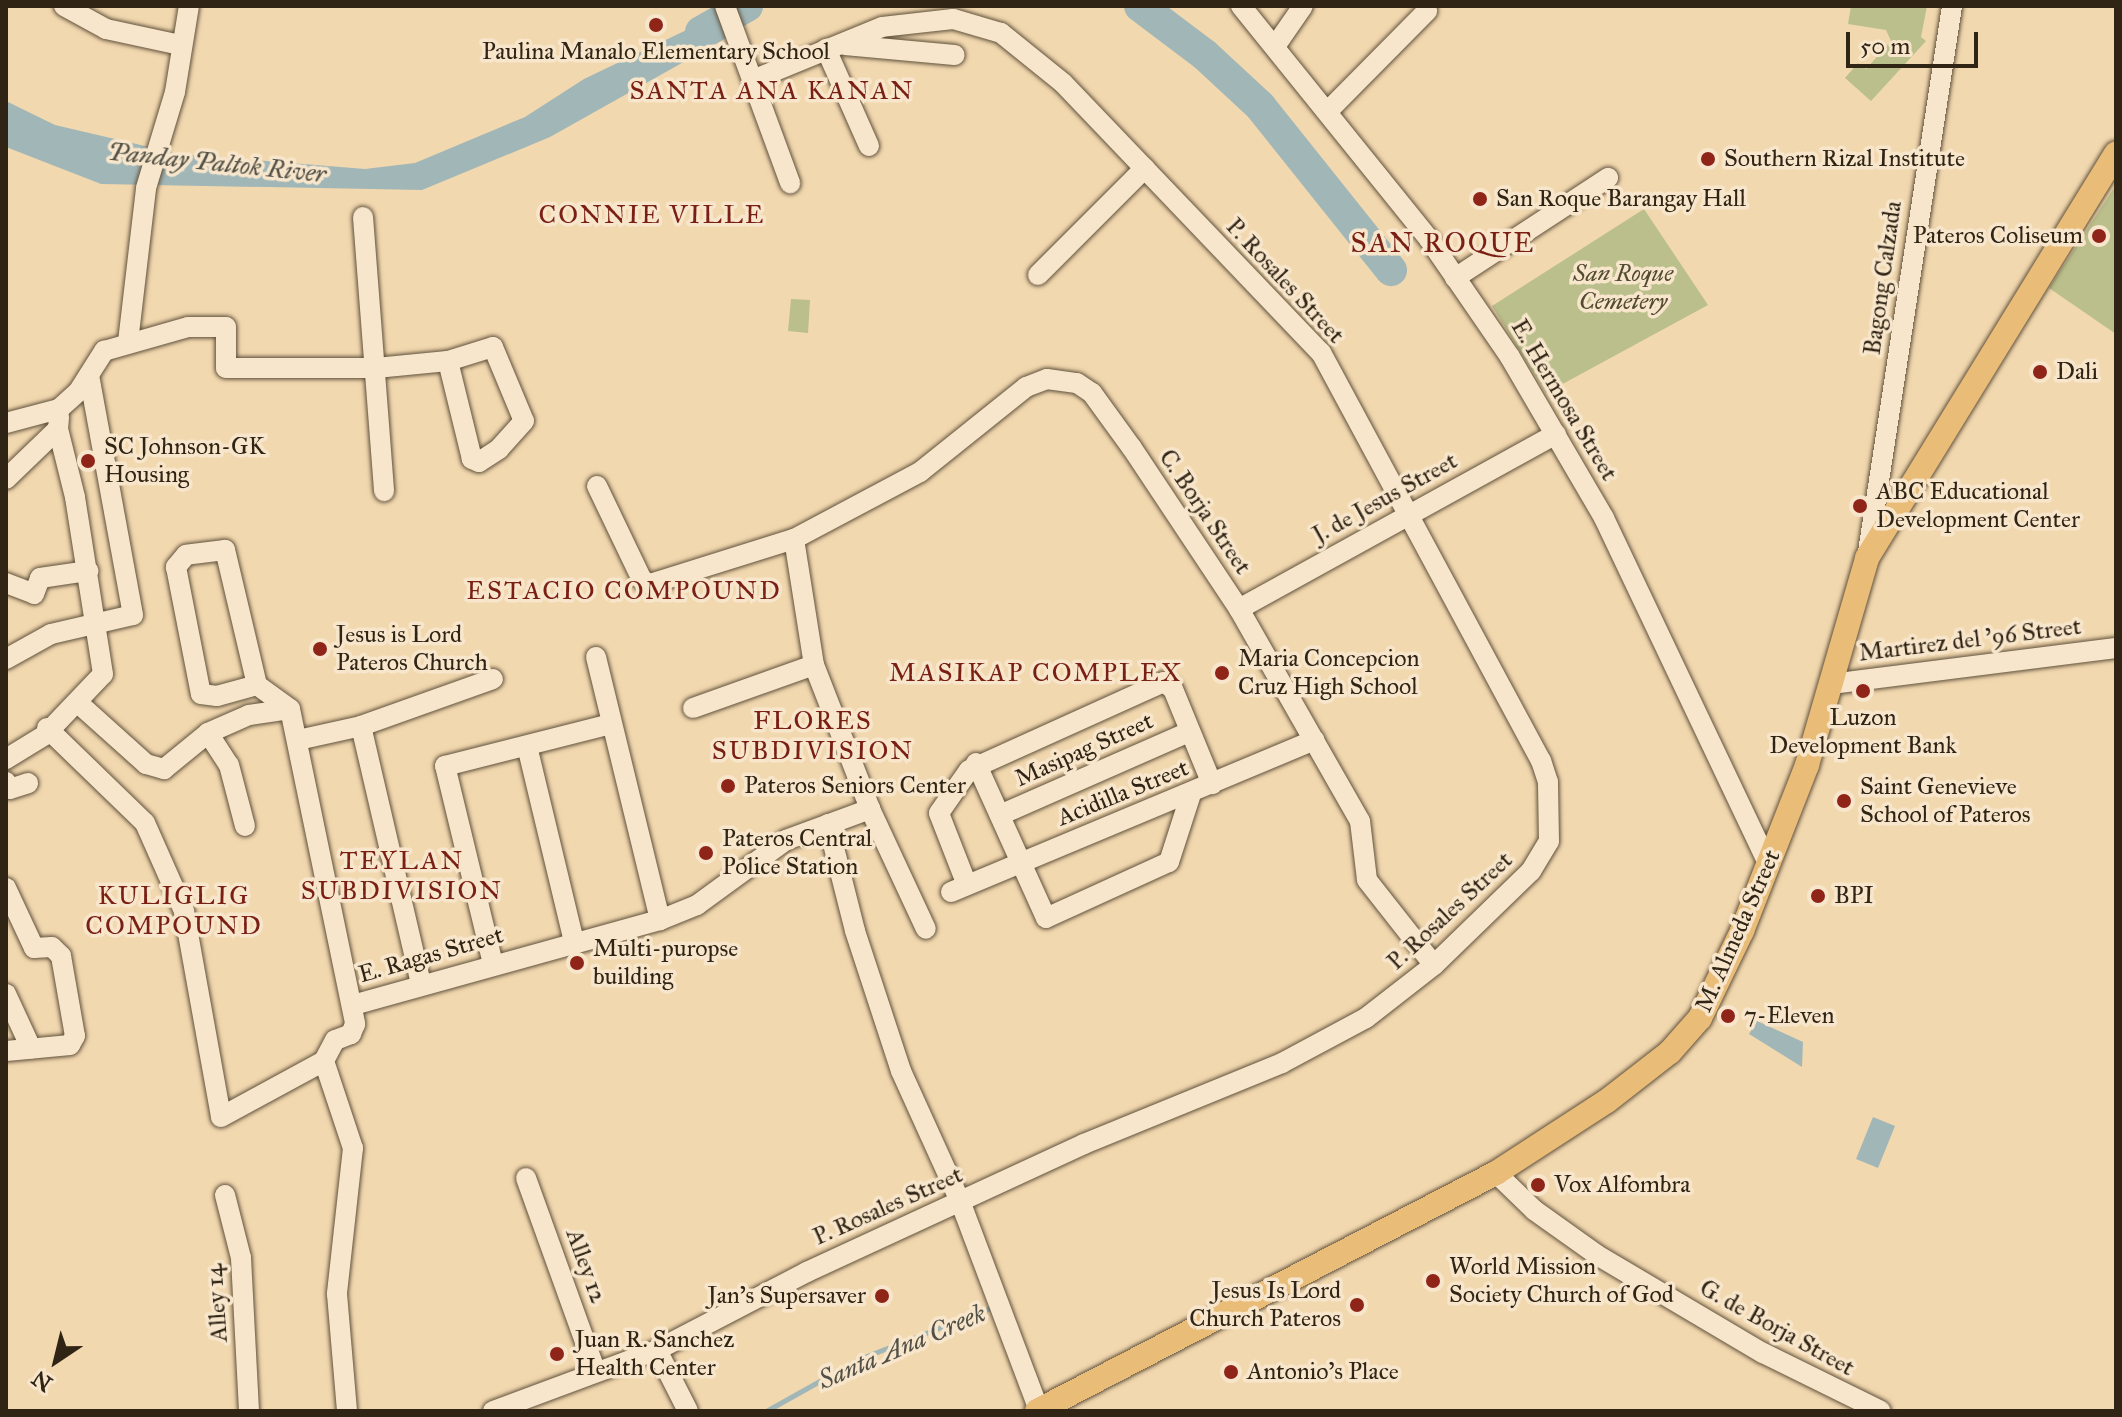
<!DOCTYPE html>
<style>
body{margin:0}
#map{position:relative;width:2122px;height:1417px;overflow:hidden;background:#f2d8af;font-family:"IM FELL Great Primer",serif}
div>[style]{position:absolute}
[style*='--x']{left:calc(var(--x)*1px);top:calc(var(--y)*1px);width:calc(var(--w)*1px);rotate:calc(var(--a)*1deg)}
.green>*{inset:0;background:#babf8b}
.water>*{inset:0;background:#a1b6b7}
.stream>*{height:5px;margin:-2.5px;padding:0 2.5px;transform-origin:2.5px;border-radius:2.5px;background:#a1b6b7}
.river>*{height:32px;margin:-16px;padding:0 16px;transform-origin:16px;border-radius:16px;background:#a1b6b7}
.roads{filter:drop-shadow(0 0 2px #60513c) drop-shadow(0 0 2px #60513c)}
.minor>*{height:20px;margin:-10px;padding:0 10px;transform-origin:10px;border-radius:10px;background:#f7e6cb}
.major>*{height:24px;margin:-12px;padding:0 12px;transform-origin:12px;border-radius:12px;background:#e9bc78}
.dots>*{width:22px;height:22px;translate:-50% -50%;box-sizing:border-box;border:4px solid #f7e6cb;border-radius:50%}
span{translate:-50% -50%;white-space:nowrap;text-align:center;line-height:1.15;-webkit-text-stroke:7px #f7e6cb;paint-order:stroke}
.poi-label{font-size:24px;color:#302415}
.left{translate:0 -50%;text-align:left}
.right{translate:-100% -50%;text-align:right}
.park-label{font-size:24px;color:#524b32;font-style:italic}
.street-label{font-size:24px;color:#302415}
.neighbourhood-label{font-size:26px;color:#7a1f14;letter-spacing:2px}
.water-label{font-size:26px;color:#525046;font-style:italic}
.quarter-label{font-size:28px;color:#7a1f14;letter-spacing:2px}
.frame{position:absolute;inset:0;border:8px solid #302415;pointer-events:none}
.north{position:absolute;left:16px;top:1321px;width:80px;height:80px;-webkit-text-stroke:6px #f7e6cb;paint-order:stroke;rotate:215deg;font-size:22px;font-weight:700;line-height:32px;text-align:center;color:#302415}
.north::after{content:'';display:block;margin:auto;width:28px;height:36px;background:#302415;clip-path:polygon(50% 0,100% 100%,50% 72%,0 100%)}
.scale{position:absolute;left:1846px;top:32px;width:132px;height:36px;box-sizing:border-box;border:4px solid #302415;border-top:0;padding-left:10px;font-size:24px;line-height:28px;white-space:nowrap;color:#302415;-webkit-text-stroke:6px #f7e6cb;paint-order:stroke}
</style>
<div id="map">
<div class="green">
<div style="clip-path:polygon(1851px 6px,1927px 6px,1921px 37px,1926px 41px,1871px 101px,1845px 78px,1858px 63px,1866px 69px,1891px 41px,1886px 30px,1848px 24px)"></div>
<div style="clip-path:polygon(2116px 185px,2116px 334px,2049px 288px)"></div>
<div style="clip-path:polygon(1644px 209px,1708px 305px,1546px 393px,1492px 306px)"></div>
<div style="clip-path:polygon(791px 299px,810px 300px,808px 333px,788px 331px)"></div>
</div>
<div class="water">
<div style="clip-path:polygon(720px 14px,730px 36px,550px 137px,422px 190px,101px 184px,6px 147px,6px 101px,55px 125px,179px 154px,365px 169px,415px 163px,525px 117px,584px 79px)"></div>
<div style="clip-path:polygon(1757px 1021px,1803px 1042px,1802px 1067px,1749px 1034px)"></div>
<div style="clip-path:polygon(1873px 1117px,1895px 1126px,1878px 1168px,1856px 1159px)"></div>
</div>
<div class="stream">
<div style="--x:766;--y:1411;--w:107;--a:-29.2"></div>
<div style="--x:859;--y:1359;--w:144;--a:-21.2"></div>
</div>
<div class="river">
<div style="--x:1140;--y:6;--w:81;--a:37"></div>
<div style="--x:1205;--y:55;--w:75;--a:42.8"></div>
<div style="--x:1260;--y:106;--w:210;--a:51.4"></div>
<div style="--x:701;--y:32;--w:53;--a:-29.5"></div>
</div>
<div class="roads">
<div class="minor">
<div style="--x:64;--y:6;--w:48;--a:28.7"></div>
<div style="--x:106;--y:29;--w:76;--a:12.2"></div>
<div style="--x:725;--y:6;--w:189;--a:69.8"></div>
<div style="--x:1241;--y:6;--w:299;--a:51.1"></div>
<div style="--x:1429;--y:239;--w:143;--a:55.5"></div>
<div style="--x:1510;--y:357;--w:186;--a:59.7"></div>
<div style="--x:1604;--y:518;--w:385;--a:64.6"></div>
<div style="--x:845;--y:45;--w:110;--a:5.2"></div>
<div style="--x:1276;--y:45;--w:47;--a:-55.3"></div>
<div style="--x:826;--y:49;--w:106;--a:66.1"></div>
<div style="--x:1328;--y:111;--w:141;--a:-45.3"></div>
<div style="--x:363;--y:217;--w:275;--a:85.6"></div>
<div style="--x:1038;--y:275;--w:151;--a:-45"></div>
<div style="--x:1455;--y:278;--w:183;--a:-33.2"></div>
<div style="--x:128;--y:342;--w:155;--a:-83.3"></div>
<div style="--x:146;--y:188;--w:100;--a:-73.2"></div>
<div style="--x:175;--y:92;--w:87;--a:-80.8"></div>
<div style="--x:6;--y:423;--w:55;--a:-14.8"></div>
<div style="--x:59;--y:409;--w:25;--a:-42"></div>
<div style="--x:78;--y:392;--w:49;--a:-57.6"></div>
<div style="--x:104;--y:351;--w:87;--a:-15.9"></div>
<div style="--x:188;--y:327;--w:38;--a:0"></div>
<div style="--x:226;--y:327;--w:41;--a:90"></div>
<div style="--x:226;--y:368;--w:150;--a:0"></div>
<div style="--x:376;--y:368;--w:72;--a:-5.6"></div>
<div style="--x:448;--y:361;--w:47;--a:-17.3"></div>
<div style="--x:493;--y:347;--w:80;--a:67.3"></div>
<div style="--x:524;--y:421;--w:38;--a:132"></div>
<div style="--x:499;--y:449;--w:24;--a:147"></div>
<div style="--x:479;--y:462;--w:8;--a:-157"></div>
<div style="--x:472;--y:459;--w:101;--a:-103.8"></div>
<div style="--x:6;--y:479;--w:72;--a:-43.9"></div>
<div style="--x:58;--y:429;--w:12;--a:-85"></div>
<div style="--x:597;--y:486;--w:104;--a:64.4"></div>
<div style="--x:642;--y:580;--w:9;--a:27"></div>
<div style="--x:650;--y:584;--w:151;--a:-17.4"></div>
<div style="--x:794;--y:539;--w:143;--a:-28"></div>
<div style="--x:920;--y:472;--w:136;--a:-38.7"></div>
<div style="--x:1026;--y:387;--w:22;--a:-21"></div>
<div style="--x:1047;--y:379;--w:30;--a:8"></div>
<div style="--x:1077;--y:383;--w:18;--a:34"></div>
<div style="--x:1092;--y:393;--w:68;--a:54"></div>
<div style="--x:1132;--y:448;--w:193;--a:56.4"></div>
<div style="--x:1239;--y:609;--w:244;--a:60.3"></div>
<div style="--x:1360;--y:821;--w:59;--a:83.2"></div>
<div style="--x:1367;--y:880;--w:108;--a:51.8"></div>
<div style="--x:794;--y:539;--w:128;--a:81"></div>
<div style="--x:814;--y:665;--w:155;--a:68.7"></div>
<div style="--x:870;--y:809;--w:132;--a:65"></div>
<div style="--x:1868;--y:552;--w:552;--a:-81.25"></div>
<div style="--x:6;--y:583;--w:30;--a:21"></div>
<div style="--x:34;--y:594;--w:17;--a:-69"></div>
<div style="--x:40;--y:578;--w:49;--a:-8.3"></div>
<div style="--x:1239;--y:609;--w:362;--a:-28.9"></div>
<div style="--x:596;--y:657;--w:271;--a:76.3"></div>
<div style="--x:6;--y:659;--w:51;--a:-29.1"></div>
<div style="--x:51;--y:634;--w:84;--a:-13"></div>
<div style="--x:133;--y:615;--w:243;--a:-100.4"></div>
<div style="--x:1831;--y:684;--w:287;--a:-7.2"></div>
<div style="--x:257;--y:685;--w:139;--a:-103.3"></div>
<div style="--x:225;--y:550;--w:39;--a:173"></div>
<div style="--x:186;--y:555;--w:16;--a:130"></div>
<div style="--x:176;--y:567;--w:129;--a:78.9"></div>
<div style="--x:201;--y:694;--w:16;--a:7"></div>
<div style="--x:217;--y:696;--w:41;--a:-15.4"></div>
<div style="--x:257;--y:685;--w:41;--a:36"></div>
<div style="--x:77;--y:702;--w:93;--a:41.9"></div>
<div style="--x:146;--y:764;--w:19;--a:16"></div>
<div style="--x:164;--y:769;--w:57;--a:-39.3"></div>
<div style="--x:208;--y:733;--w:45;--a:-23.7"></div>
<div style="--x:249;--y:715;--w:41;--a:-8.3"></div>
<div style="--x:693;--y:708;--w:128;--a:-19.6"></div>
<div style="--x:290;--y:709;--w:322;--a:78.3"></div>
<div style="--x:355;--y:1024;--w:11;--a:112"></div>
<div style="--x:351;--y:1034;--w:17;--a:159"></div>
<div style="--x:335;--y:1040;--w:24;--a:118"></div>
<div style="--x:324;--y:1061;--w:92;--a:71.6"></div>
<div style="--x:353;--y:1148;--w:147;--a:96.3"></div>
<div style="--x:337;--y:1294;--w:117;--a:85.1"></div>
<div style="--x:361;--y:726;--w:265;--a:76.9"></div>
<div style="--x:47;--y:728;--w:136;--a:44.1"></div>
<div style="--x:145;--y:823;--w:96;--a:66.1"></div>
<div style="--x:184;--y:911;--w:209;--a:79.8"></div>
<div style="--x:221;--y:1117;--w:117;--a:-28.5"></div>
<div style="--x:208;--y:733;--w:38;--a:57"></div>
<div style="--x:229;--y:765;--w:63;--a:75.3"></div>
<div style="--x:298;--y:740;--w:65;--a:-12.5"></div>
<div style="--x:361;--y:726;--w:140;--a:-19.6"></div>
<div style="--x:527;--y:746;--w:202;--a:76.5"></div>
<div style="--x:6;--y:759;--w:46;--a:-31.6"></div>
<div style="--x:45;--y:735;--w:84;--a:-46.4"></div>
<div style="--x:103;--y:674;--w:179;--a:-99"></div>
<div style="--x:75;--y:497;--w:70;--a:-104"></div>
<div style="--x:976;--y:763;--w:170;--a:65.7"></div>
<div style="--x:1046;--y:918;--w:135;--a:-24.5"></div>
<div style="--x:1169;--y:862;--w:71;--a:-72.1"></div>
<div style="--x:6;--y:782;--w:8;--a:60"></div>
<div style="--x:10;--y:789;--w:19;--a:-18"></div>
<div style="--x:1000;--y:815;--w:206;--a:-23.7"></div>
<div style="--x:828;--y:824;--w:110;--a:75.8"></div>
<div style="--x:855;--y:931;--w:147;--a:71.8"></div>
<div style="--x:901;--y:1071;--w:143;--a:65.6"></div>
<div style="--x:960;--y:1201;--w:223;--a:69.3"></div>
<div style="--x:967;--y:885;--w:77;--a:-111.3"></div>
<div style="--x:939;--y:813;--w:52;--a:-55.1"></div>
<div style="--x:969;--y:770;--w:214;--a:-24.3"></div>
<div style="--x:1164;--y:682;--w:11;--a:38"></div>
<div style="--x:1173;--y:689;--w:103;--a:67.7"></div>
<div style="--x:6;--y:888;--w:66;--a:65"></div>
<div style="--x:34;--y:948;--w:18;--a:-3"></div>
<div style="--x:52;--y:947;--w:13;--a:45"></div>
<div style="--x:61;--y:956;--w:81;--a:80.1"></div>
<div style="--x:75;--y:1036;--w:10;--a:119"></div>
<div style="--x:70;--y:1045;--w:64;--a:174.6"></div>
<div style="--x:951;--y:892;--w:394;--a:-22.7"></div>
<div style="--x:493;--y:964;--w:204;--a:-103.6"></div>
<div style="--x:445;--y:766;--w:171;--a:-14.2"></div>
<div style="--x:6;--y:994;--w:60;--a:65.2"></div>
<div style="--x:353;--y:1005;--w:319;--a:-15.5"></div>
<div style="--x:660;--y:920;--w:40;--a:-22"></div>
<div style="--x:697;--y:905;--w:110;--a:-36.1"></div>
<div style="--x:786;--y:840;--w:90;--a:-20.3"></div>
<div style="--x:1496;--y:1173;--w:53;--a:44.2"></div>
<div style="--x:1534;--y:1210;--w:77;--a:35.5"></div>
<div style="--x:1597;--y:1255;--w:193;--a:30.6"></div>
<div style="--x:1763;--y:1353;--w:131;--a:26.2"></div>
<div style="--x:526;--y:1178;--w:206;--a:70.2"></div>
<div style="--x:225;--y:1195;--w:65;--a:75.7"></div>
<div style="--x:241;--y:1258;--w:153;--a:87"></div>
<div style="--x:657;--y:1350;--w:68;--a:63.1"></div>
<div style="--x:493;--y:1411;--w:175;--a:-20.4"></div>
<div style="--x:657;--y:1350;--w:169;--a:-27.5"></div>
<div style="--x:807;--y:1272;--w:305;--a:-24.8"></div>
<div style="--x:1084;--y:1144;--w:214;--a:-22.2"></div>
<div style="--x:1282;--y:1063;--w:95;--a:-28.2"></div>
<div style="--x:1366;--y:1018;--w:86;--a:-37.9"></div>
<div style="--x:1434;--y:965;--w:135;--a:-44.1"></div>
<div style="--x:1531;--y:871;--w:35;--a:-59"></div>
<div style="--x:1549;--y:841;--w:59;--a:-91"></div>
<div style="--x:1548;--y:782;--w:22;--a:-108"></div>
<div style="--x:1541;--y:761;--w:464;--a:-118.3"></div>
<div style="--x:1321;--y:353;--w:373;--a:-133.7"></div>
<div style="--x:1063;--y:83;--w:80;--a:-141.1"></div>
<div style="--x:1001;--y:33;--w:50;--a:-163.7"></div>
<div style="--x:953;--y:19;--w:71;--a:173.6"></div>
<div style="--x:882;--y:27;--w:139;--a:157.7"></div>
</div>
<div class="major">
<div style="--x:1037;--y:1411;--w:517;--a:-27.41"></div>
<div style="--x:1496;--y:1173;--w:132;--a:-33"></div>
<div style="--x:1607;--y:1101;--w:80;--a:-37.9"></div>
<div style="--x:1670;--y:1052;--w:45;--a:-48.6"></div>
<div style="--x:1700;--y:1018;--w:97;--a:-64.2"></div>
<div style="--x:1742;--y:931;--w:178;--a:-68.6"></div>
<div style="--x:1807;--y:765;--w:216;--a:-73.8"></div>
<div style="--x:1867;--y:558;--w:475;--a:-58.4"></div>
</div>
</div>
<div class="dots">
<div style="left:656px;top:25px;background:#8f2418"></div>
<div style="left:1708px;top:159px;background:#8f2418"></div>
<div style="left:1480px;top:199px;background:#8f2418"></div>
<div style="left:2099px;top:236px;background:#8f2418"></div>
<div style="left:2040px;top:372px;background:#8f2418"></div>
<div style="left:88px;top:461px;background:#8f2418"></div>
<div style="left:1860px;top:506px;background:#8f2418"></div>
<div style="left:320px;top:649px;background:#8f2418"></div>
<div style="left:1222px;top:673px;background:#8f2418"></div>
<div style="left:1863px;top:691px;background:#8f2418"></div>
<div style="left:728px;top:786px;background:#8f2418"></div>
<div style="left:1844px;top:801px;background:#8f2418"></div>
<div style="left:706px;top:853px;background:#8f2418"></div>
<div style="left:1818px;top:896px;background:#8f2418"></div>
<div style="left:577px;top:963px;background:#8f2418"></div>
<div style="left:1728px;top:1016px;background:#8f2418"></div>
<div style="left:1538px;top:1185px;background:#8f2418"></div>
<div style="left:1433px;top:1281px;background:#8f2418"></div>
<div style="left:882px;top:1296px;background:#8f2418"></div>
<div style="left:1357px;top:1305px;background:#8f2418"></div>
<div style="left:557px;top:1354px;background:#8f2418"></div>
<div style="left:1231px;top:1372px;background:#8f2418"></div>
</div>
<div class="poi-label">
<span style="left:656px;top:52px">Paulina Manalo Elementary School</span>
<span class="left" style="left:1724px;top:159px">Southern Rizal Institute</span>
<span class="left" style="left:1496px;top:199px">San Roque Barangay Hall</span>
<span class="right" style="left:2083px;top:236px">Pateros Coliseum</span>
<span class="left" style="left:2056px;top:372px">Dali</span>
<span class="left" style="left:104px;top:461px">SC Johnson-GK<br>Housing</span>
<span class="left" style="left:1876px;top:506px">ABC Educational<br>Development Center</span>
<span class="left" style="left:336px;top:649px">Jesus is Lord<br>Pateros Church</span>
<span class="left" style="left:1238px;top:673px">Maria Concepcion<br>Cruz High School</span>
<span style="left:1863px;top:732px">Luzon<br>Development Bank</span>
<span class="left" style="left:744px;top:786px">Pateros Seniors Center</span>
<span class="left" style="left:1860px;top:801px">Saint Genevieve<br>School of Pateros</span>
<span class="left" style="left:722px;top:853px">Pateros Central<br>Police Station</span>
<span class="left" style="left:1834px;top:896px">BPI</span>
<span class="left" style="left:593px;top:963px">Multi-puropse<br>building</span>
<span class="left" style="left:1744px;top:1016px">7-Eleven</span>
<span class="left" style="left:1554px;top:1185px">Vox Alfombra</span>
<span class="left" style="left:1449px;top:1281px">World Mission<br>Society Church of God</span>
<span class="right" style="left:1341px;top:1305px">Jesus Is Lord<br>Church Pateros</span>
<span class="right" style="left:866px;top:1296px">Jan's Supersaver</span>
<span class="left" style="left:575px;top:1354px">Juan R. Sanchez<br>Health Center</span>
<span class="left" style="left:1247px;top:1372px">Antonio's Place</span>
</div>
<div class="park-label">
<span style="left:1623px;top:288px">San Roque<br>Cemetery</span>
</div>
<div class="street-label">
<span style="left:1883px;top:278px;rotate:-82deg">Bagong Calzada</span>
<span style="left:1285px;top:281px;rotate:47deg">P. Rosales Street</span>
<span style="left:1564px;top:400px;rotate:59deg">E. Hermosa Street</span>
<span style="left:1385px;top:498px;rotate:-29deg">J. de Jesus Street</span>
<span style="left:1205px;top:512px;rotate:56deg">C. Borja Street</span>
<span style="left:1970px;top:640px;rotate:-7deg">Martirez del '96 Street</span>
<span style="left:1084px;top:750px;rotate:-24deg">Masipag Street</span>
<span style="left:1123px;top:793px;rotate:-22deg">Acidilla Street</span>
<span style="left:1450px;top:911px;rotate:-43deg">P. Rosales Street</span>
<span style="left:1738px;top:931px;rotate:-66deg">M. Almeda Street</span>
<span style="left:431px;top:955px;rotate:-16deg">E. Ragas Street</span>
<span style="left:888px;top:1206px;rotate:-24deg">P. Rosales Street</span>
<span style="left:586px;top:1266px;rotate:70deg">Alley 12</span>
<span style="left:217px;top:1303px;rotate:-94deg">Alley 14</span>
<span style="left:1777px;top:1328px;rotate:29deg">G. de Borja Street</span>
</div>
<div class="neighbourhood-label">
<span style="left:772px;top:91px">SANTA ANA KANAN</span>
<span style="left:652px;top:215px">CONNIE VILLE</span>
<span style="left:624px;top:591px">ESTACIO COMPOUND</span>
<span style="left:1036px;top:673px">MASIKAP COMPLEX</span>
<span style="left:813px;top:736px">FLORES<br>SUBDIVISION</span>
<span style="left:402px;top:876px">TEYLAN<br>SUBDIVISION</span>
<span style="left:174px;top:911px">KULIGLIG<br>COMPOUND</span>
</div>
<div class="water-label">
<span style="left:217px;top:163px;rotate:6deg">Panday Paltok River</span>
<span style="left:902px;top:1347px;rotate:-23deg">Santa Ana Creek</span>
</div>
<div class="quarter-label">
<span style="left:1443px;top:243px">SAN ROQUE</span>
</div>
<div class="frame"></div>
<div class="north">N</div>
<div class="scale">50 m</div>
</div>
